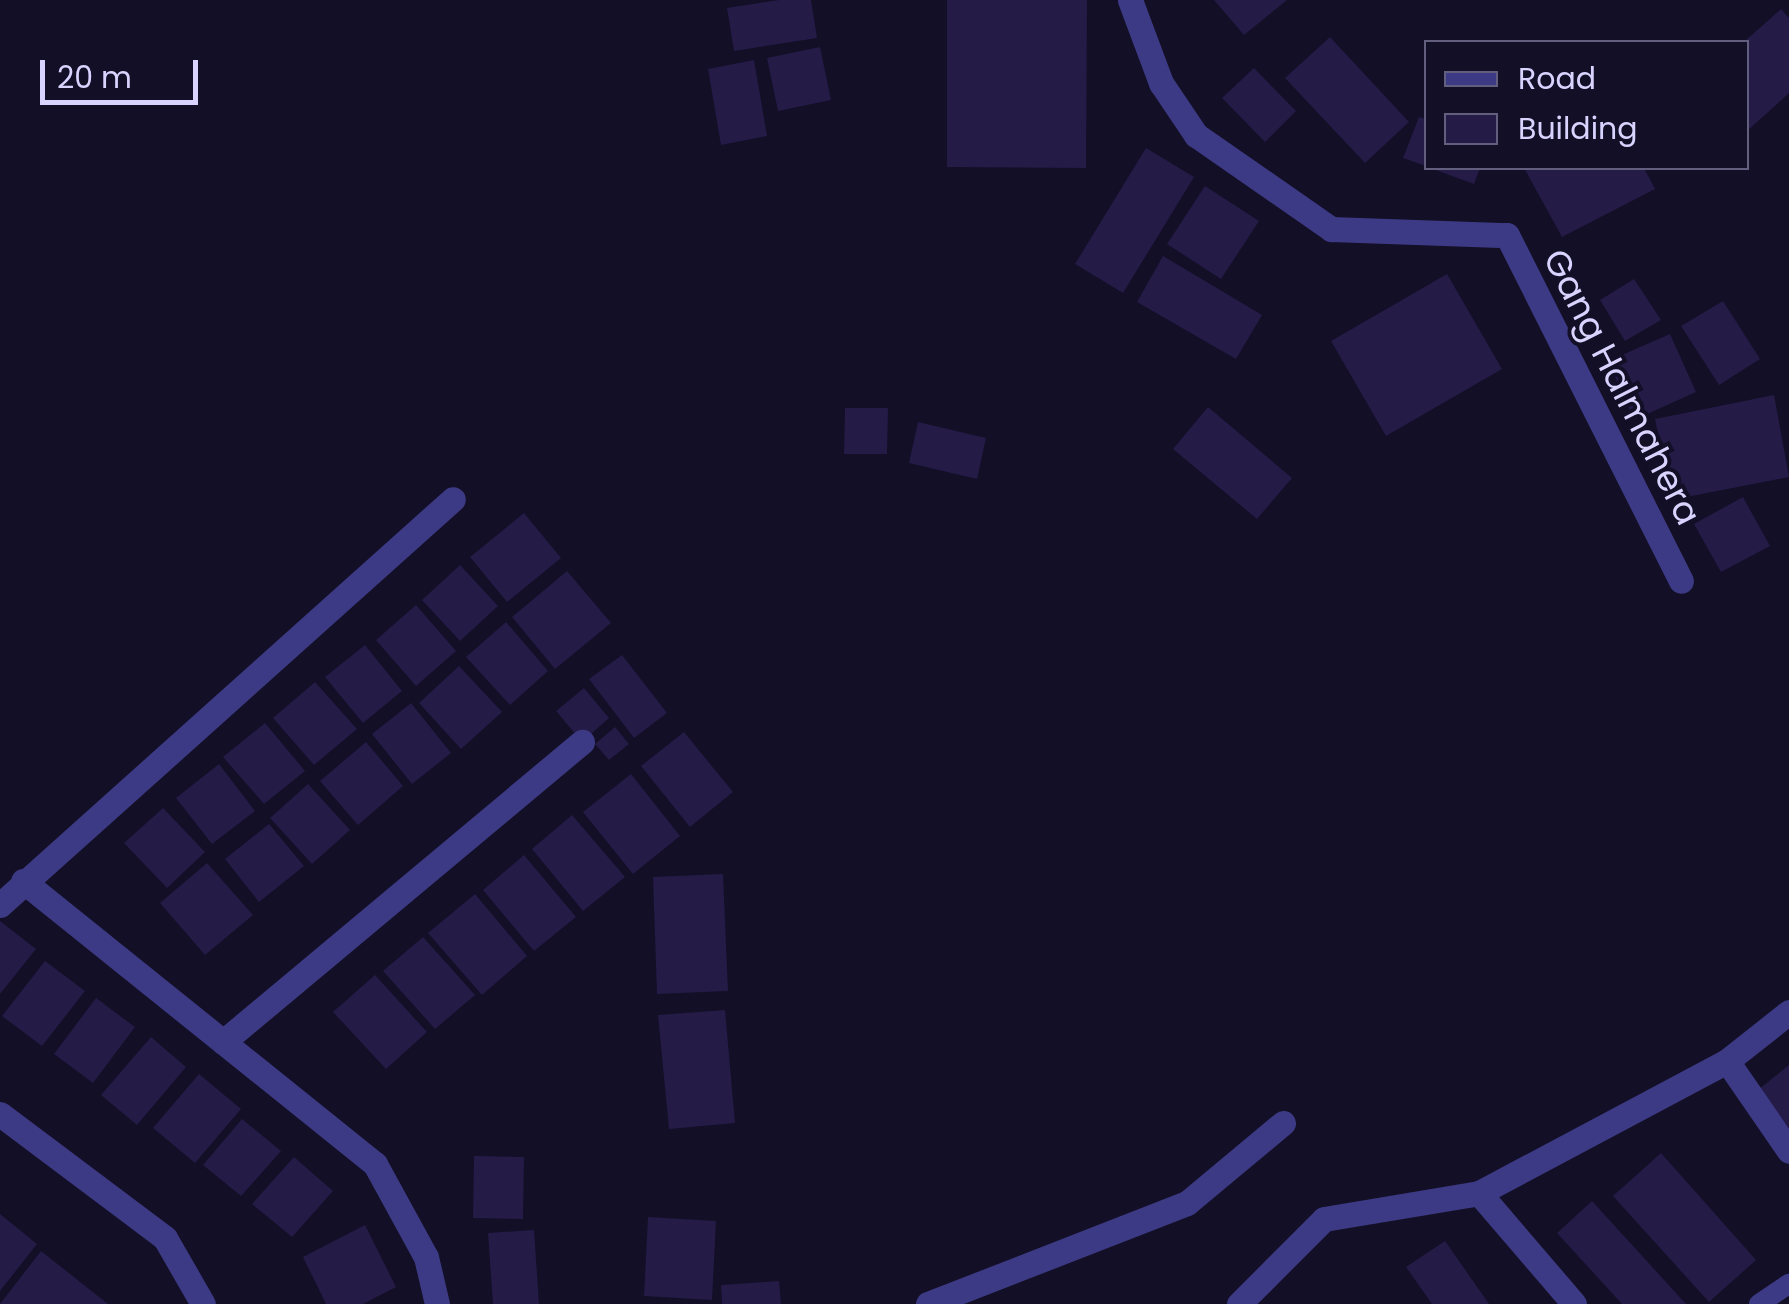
<!DOCTYPE html>
<style>
body{margin:0}
#map{position:relative;width:1789px;height:1304px;overflow:hidden;background:#130f26;font-family:Poppins,sans-serif}
div>[style]{position:absolute}
[style*='--x']{left:calc(var(--x)*1px);top:calc(var(--y)*1px);width:calc(var(--w)*1px);rotate:calc(var(--a)*1deg)}
.building>*{inset:0;background:#241b47}
.lane>*{height:20px;margin:-10px;padding:0 10px;transform-origin:10px;border-radius:10px;background:#3d3a85}
.street>*{height:25px;margin:-12.5px;padding:0 12.5px;transform-origin:12.5px;border-radius:12.5px;background:#3d3a85}
span{translate:-50% -50%;white-space:nowrap;text-align:center;line-height:1.15;-webkit-text-stroke:8px #130f26;paint-order:stroke}
.street-label{font-size:35px;color:#d9d4ff}
.legend{position:absolute;left:1424px;top:40px;width:325px;height:130px;box-sizing:border-box;background:#130f26;border:2px solid #625e7d;margin:0;padding:12px 18px;list-style:none;font-size:30px;color:#d9d4ff}
.legend li{display:flex;align-items:center;gap:20px;height:50px}
.legend b{width:50px;border:2px solid #625e7d}
.scale{position:absolute;left:40px;top:60px;width:158px;height:45px;box-sizing:border-box;border:5px solid #d9d4ff;border-top:0;padding-left:12px;font-size:30px;line-height:35px;white-space:nowrap;color:#d9d4ff;-webkit-text-stroke:8px #130f26;paint-order:stroke}
</style>
<div id="map">
<div class="building">
<div style="clip-path:polygon(779px 0,811px 0,817px 38px,734px 51px,727px 8px)"></div>
<div style="clip-path:polygon(947px 0,1087px 0,1086px 168px,947px 167px)"></div>
<div style="clip-path:polygon(1214px 0,1287px 0,1244px 35px)"></div>
<div style="clip-path:polygon(1781px 9px,1789px 18px,1789px 93px,1746px 132px,1746px 40px)"></div>
<div style="clip-path:polygon(1330px 37px,1409px 122px,1365px 163px,1285px 78px)"></div>
<div style="clip-path:polygon(820px 47px,831px 100px,778px 111px,767px 58px)"></div>
<div style="clip-path:polygon(754px 60px,767px 136px,721px 145px,708px 69px)"></div>
<div style="clip-path:polygon(1254px 68px,1296px 111px,1265px 142px,1222px 98px)"></div>
<div style="clip-path:polygon(1419px 117px,1426px 119px,1426px 166px,1403px 158px)"></div>
<div style="clip-path:polygon(1146px 148px,1194px 177px,1123px 293px,1075px 264px)"></div>
<div style="clip-path:polygon(1430px 168px,1480px 168px,1474px 184px)"></div>
<div style="clip-path:polygon(1524px 168px,1644px 168px,1655px 189px,1562px 237px)"></div>
<div style="clip-path:polygon(1205px 186px,1259px 221px,1221px 279px,1167px 244px)"></div>
<div style="clip-path:polygon(1163px 256px,1262px 315px,1236px 359px,1137px 302px)"></div>
<div style="clip-path:polygon(1447px 274px,1502px 369px,1386px 436px,1331px 341px)"></div>
<div style="clip-path:polygon(1634px 279px,1661px 320px,1625px 341px,1600px 300px)"></div>
<div style="clip-path:polygon(1723px 301px,1760px 359px,1719px 385px,1681px 326px)"></div>
<div style="clip-path:polygon(1670px 334px,1696px 392px,1634px 420px,1608px 361px)"></div>
<div style="clip-path:polygon(1774px 395px,1789px 477px,1671px 500px,1655px 419px)"></div>
<div style="clip-path:polygon(1208px 407px,1292px 478px,1257px 519px,1173px 449px)"></div>
<div style="clip-path:polygon(845px 408px,888px 408px,887px 454px,844px 454px)"></div>
<div style="clip-path:polygon(918px 422px,986px 438px,977px 479px,909px 463px)"></div>
<div style="clip-path:polygon(1743px 497px,1770px 546px,1721px 572px,1694px 524px)"></div>
<div style="clip-path:polygon(524px 513px,561px 558px,507px 602px,470px 557px)"></div>
<div style="clip-path:polygon(460px 565px,498px 606px,460px 641px,422px 600px)"></div>
<div style="clip-path:polygon(567px 571px,611px 623px,555px 669px,512px 617px)"></div>
<div style="clip-path:polygon(416px 605px,456px 651px,416px 686px,376px 640px)"></div>
<div style="clip-path:polygon(506px 622px,548px 671px,510px 705px,466px 657px)"></div>
<div style="clip-path:polygon(365px 645px,402px 691px,363px 723px,325px 677px)"></div>
<div style="clip-path:polygon(622px 655px,667px 713px,634px 738px,589px 679px)"></div>
<div style="clip-path:polygon(459px 666px,502px 712px,461px 749px,419px 703px)"></div>
<div style="clip-path:polygon(315px 682px,357px 729px,314px 765px,273px 718px)"></div>
<div style="clip-path:polygon(584px 688px,609px 718px,582px 742px,556px 711px)"></div>
<div style="clip-path:polygon(411px 703px,451px 753px,412px 784px,372px 734px)"></div>
<div style="clip-path:polygon(265px 723px,305px 771px,264px 804px,223px 757px)"></div>
<div style="clip-path:polygon(615px 727px,629px 744px,609px 760px,595px 744px)"></div>
<div style="clip-path:polygon(684px 732px,733px 792px,690px 827px,641px 766px)"></div>
<div style="clip-path:polygon(366px 742px,403px 786px,358px 825px,320px 781px)"></div>
<div style="clip-path:polygon(219px 764px,255px 811px,212px 844px,176px 798px)"></div>
<div style="clip-path:polygon(631px 774px,680px 836px,633px 874px,583px 812px)"></div>
<div style="clip-path:polygon(308px 784px,350px 830px,312px 864px,270px 818px)"></div>
<div style="clip-path:polygon(163px 808px,205px 852px,167px 888px,124px 843px)"></div>
<div style="clip-path:polygon(572px 815px,625px 877px,583px 911px,532px 849px)"></div>
<div style="clip-path:polygon(269px 824px,304px 866px,259px 902px,225px 859px)"></div>
<div style="clip-path:polygon(524px 855px,576px 917px,534px 951px,483px 890px)"></div>
<div style="clip-path:polygon(207px 863px,253px 915px,205px 955px,160px 903px)"></div>
<div style="clip-path:polygon(723px 874px,728px 991px,657px 994px,653px 877px)"></div>
<div style="clip-path:polygon(475px 894px,527px 956px,482px 995px,428px 933px)"></div>
<div style="clip-path:polygon(0 921px,36px 949px,0 994px)"></div>
<div style="clip-path:polygon(423px 937px,475px 995px,435px 1029px,383px 971px)"></div>
<div style="clip-path:polygon(45px 961px,85px 991px,42px 1046px,2px 1016px)"></div>
<div style="clip-path:polygon(375px 975px,427px 1032px,386px 1069px,333px 1012px)"></div>
<div style="clip-path:polygon(96px 998px,135px 1027px,93px 1083px,54px 1054px)"></div>
<div style="clip-path:polygon(725px 1010px,735px 1123px,669px 1129px,658px 1015px)"></div>
<div style="clip-path:polygon(151px 1037px,186px 1067px,137px 1125px,101px 1095px)"></div>
<div style="clip-path:polygon(1789px 1065px,1789px 1128px,1758px 1090px)"></div>
<div style="clip-path:polygon(199px 1074px,241px 1109px,195px 1163px,153px 1128px)"></div>
<div style="clip-path:polygon(242px 1119px,281px 1151px,241px 1196px,203px 1165px)"></div>
<div style="clip-path:polygon(1661px 1153px,1756px 1260px,1709px 1302px,1613px 1196px)"></div>
<div style="clip-path:polygon(474px 1156px,524px 1157px,523px 1219px,473px 1218px)"></div>
<div style="clip-path:polygon(294px 1157px,333px 1191px,292px 1237px,252px 1204px)"></div>
<div style="clip-path:polygon(1592px 1201px,1686px 1304px,1622px 1304px,1557px 1233px)"></div>
<div style="clip-path:polygon(0 1214px,37px 1244px,0 1291px)"></div>
<div style="clip-path:polygon(648px 1217px,716px 1221px,712px 1300px,644px 1296px)"></div>
<div style="clip-path:polygon(365px 1225px,396px 1287px,363px 1304px,326px 1304px,303px 1257px)"></div>
<div style="clip-path:polygon(534px 1230px,539px 1304px,493px 1304px,488px 1233px)"></div>
<div style="clip-path:polygon(1445px 1241px,1489px 1304px,1432px 1304px,1406px 1267px)"></div>
<div style="clip-path:polygon(41px 1251px,108px 1304px,0 1304px)"></div>
<div style="clip-path:polygon(779px 1281px,781px 1304px,722px 1304px,721px 1285px)"></div>
</div>
<div class="lane">
<div style="--x:1759;--y:1304;--w:36;--a:-34"></div>
</div>
<div class="street">
<div style="--x:1130;--y:0;--w:89;--a:69.5"></div>
<div style="--x:1161;--y:83;--w:63;--a:56.1"></div>
<div style="--x:1196;--y:135;--w:165;--a:34.8"></div>
<div style="--x:1331;--y:229;--w:176;--a:2"></div>
<div style="--x:1507;--y:235;--w:387;--a:63.3"></div>
<div style="--x:23;--y:881;--w:452;--a:38.8"></div>
<div style="--x:375;--y:1164;--w:106;--a:61.3"></div>
<div style="--x:426;--y:1257;--w:48;--a:76.8"></div>
<div style="--x:0;--y:905;--w:608;--a:-41.87"></div>
<div style="--x:223;--y:1042;--w:468;--a:-39.9"></div>
<div style="--x:1727;--y:1061;--w:109;--a:55.4"></div>
<div style="--x:0;--y:1114;--w:206;--a:36.9"></div>
<div style="--x:165;--y:1238;--w:76;--a:60.1"></div>
<div style="--x:1479;--y:1193;--w:146;--a:49.4"></div>
<div style="--x:928;--y:1304;--w:278;--a:-21.3"></div>
<div style="--x:1187;--y:1203;--w:125;--a:-39.8"></div>
<div style="--x:1239;--y:1304;--w:120;--a:-45"></div>
<div style="--x:1324;--y:1219;--w:157;--a:-9.5"></div>
<div style="--x:1479;--y:1193;--w:281;--a:-28"></div>
<div style="--x:1727;--y:1061;--w:79;--a:-38.3"></div>
</div>
<div class="street-label">
<span style="left:1622px;top:387px;rotate:63deg">Gang Halmahera</span>
</div>
<ul class="legend">
<li><b style="height:12px;background:#3d3a85"></b>Road</li>
<li><b style="height:28px;background:#241b47"></b>Building</li>
</ul>
<div class="scale">20 m</div>
</div>
